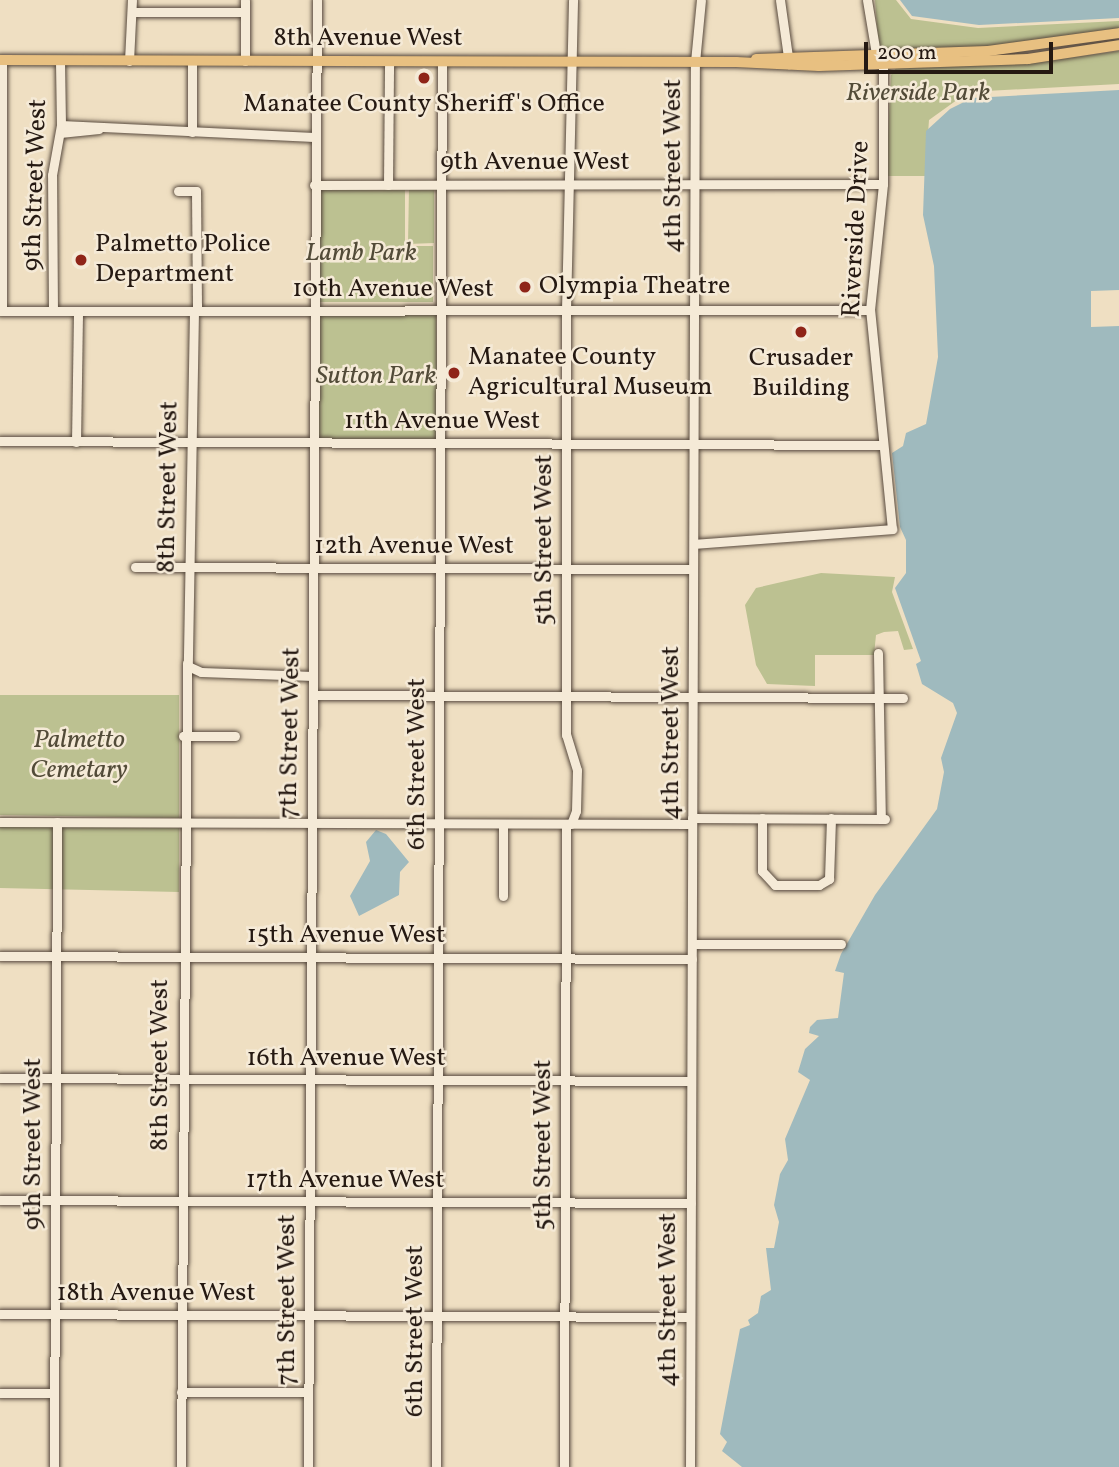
<!DOCTYPE html>
<style>
body{margin:0}
#map{position:relative;width:1119px;height:1467px;overflow:hidden;background:#efdfc2;font-family:Vollkorn,serif}
div>[style]{position:absolute}
[style*='--x']{left:calc(var(--x)*1px);top:calc(var(--y)*1px);width:calc(var(--w)*1px);rotate:calc(var(--a)*1deg)}
.green>*{inset:0;background:#bcc191}
.water>*{inset:0;background:#9fbabe}
.pier>*{inset:0;background:#efdfc2}
.roads{filter:drop-shadow(0 0 2px #584a3e) drop-shadow(0 0 2px #584a3e)}
.minor>*{height:9px;margin:-4.5px;padding:0 4.5px;transform-origin:4.5px;border-radius:4.5px;background:#f5ead7}
.major>*{height:10px;margin:-5px;padding:0 5px;transform-origin:5px;border-radius:5px;background:#e8c081}
.dots>*{width:19px;height:19px;translate:-50% -50%;box-sizing:border-box;border:4px solid #f5ead7;border-radius:50%}
span{translate:-50% -50%;white-space:nowrap;text-align:center;line-height:1.15;-webkit-text-stroke:5px #f5ead7;paint-order:stroke}
.street-label{font-size:26px;color:#251912}
.park-label{font-size:26px;color:#524b38;font-style:italic}
.poi-label{font-size:26px;color:#251912}
.left{translate:0 -50%;text-align:left}
.scale{position:absolute;left:864px;top:42px;width:189px;height:32px;box-sizing:border-box;border:4px solid #251912;border-top:0;padding-left:9px;font-size:21px;line-height:24px;white-space:nowrap;color:#251912;-webkit-text-stroke:5px #f5ead7;paint-order:stroke}
</style>
<div id="map">
<div class="green">
<div style="clip-path:polygon(875px 0,896px 0,911px 19px,978px 28px,1119px 21px,1119px 30px,1025px 45px,879px 51px)"></div>
<div style="clip-path:polygon(1119px 51px,1119px 84px,968px 92px,929px 120px,925px 176px,886px 176px,891px 75px,896px 68px,1046px 61px)"></div>
<div style="clip-path:polygon(316px 187px,405px 188px,405px 246px,433px 246px,433px 302px,317px 302px)"></div>
<div style="clip-path:polygon(409px 188px,434px 188px,434px 243px,408px 244px)"></div>
<div style="clip-path:polygon(316px 313px,436px 314px,438px 440px,316px 441px)"></div>
<div style="clip-path:polygon(821px 573px,895px 577px,892px 592px,913px 649px,904px 650px,898px 631px,884px 632px,876px 635px,874px 655px,815px 655px,815px 686px,767px 684px,756px 665px,745px 605px,756px 588px)"></div>
<div style="clip-path:polygon(0 695px,179px 695px,179px 818px,0 815px)"></div>
<div style="clip-path:polygon(0 826px,179px 828px,179px 892px,0 888px)"></div>
</div>
<div class="water">
<div style="clip-path:polygon(900px 0,1119px 0,1119px 18px,979px 25px,912px 16px)"></div>
<div style="clip-path:polygon(1119px 90px,1119px 1467px,742px 1467px,722px 1451px,727px 1442px,720px 1434px,740px 1329px,750px 1325px,748px 1320px,758px 1313px,761px 1296px,771px 1290px,766px 1248px,774px 1248px,775px 1243px,779px 1222px,774px 1205px,780px 1174px,788px 1160px,785px 1139px,810px 1080px,798px 1072px,805px 1049px,819px 1036px,809px 1033px,810px 1027px,817px 1020px,838px 1018px,844px 973px,835px 971px,841px 954px,875px 895px,937px 809px,944px 772px,941px 758px,957px 713px,953px 703px,922px 684px,916px 664px,921px 661px,895px 588px,906px 573px,906px 540px,900px 527px,892px 453px,903px 446px,906px 433px,926px 424px,938px 357px,934px 266px,923px 215px,926px 131px,950px 109px,972px 98px)"></div>
<div style="clip-path:polygon(376px 830px,386px 834px,409px 862px,400px 872px,399px 895px,359px 916px,350px 896px,370px 861px,366px 842px)"></div>
</div>
<div class="pier">
<div style="clip-path:polygon(1119px 290px,1119px 326px,1091px 327px,1091px 291px)"></div>
</div>
<div class="roads">
<div class="minor">
<div style="--x:780;--y:0;--w:65;--a:82"></div>
<div style="--x:867;--y:0;--w:55;--a:80.5"></div>
<div style="--x:132;--y:12;--w:113;--a:0"></div>
<div style="--x:129;--y:61;--w:61;--a:-87.2"></div>
<div style="--x:245;--y:61;--w:61;--a:-90"></div>
<div style="--x:61;--y:125;--w:253;--a:2.7"></div>
<div style="--x:192;--y:132;--w:71;--a:-90"></div>
<div style="--x:60;--y:133;--w:39;--a:-6"></div>
<div style="--x:314;--y:185;--w:569;--a:-0.1"></div>
<div style="--x:388;--y:185;--w:124;--a:-89.5"></div>
<div style="--x:178;--y:191;--w:18;--a:0"></div>
<div style="--x:196;--y:191;--w:120;--a:89.5"></div>
<div style="--x:0;--y:311;--w:870;--a:-0.07"></div>
<div style="--x:2;--y:311;--w:251;--a:-90"></div>
<div style="--x:53;--y:311;--w:136;--a:-90.4"></div>
<div style="--x:52;--y:175;--w:51;--a:-79.8"></div>
<div style="--x:61;--y:125;--w:65;--a:-90.9"></div>
<div style="--x:194;--y:311;--w:355;--a:91"></div>
<div style="--x:188;--y:666;--w:14;--a:25"></div>
<div style="--x:201;--y:672;--w:112;--a:2"></div>
<div style="--x:0;--y:441;--w:883;--a:0.26"></div>
<div style="--x:76;--y:442;--w:131;--a:-89.1"></div>
<div style="--x:694;--y:544;--w:199;--a:-4.3"></div>
<div style="--x:892;--y:529;--w:220;--a:-95.7"></div>
<div style="--x:870;--y:310;--w:127;--a:-84.1"></div>
<div style="--x:883;--y:184;--w:119;--a:-90"></div>
<div style="--x:135;--y:567;--w:558;--a:0.21"></div>
<div style="--x:878;--y:653;--w:166;--a:89"></div>
<div style="--x:313;--y:695;--w:590;--a:0.29"></div>
<div style="--x:183;--y:736;--w:52;--a:0"></div>
<div style="--x:692;--y:818;--w:193;--a:0.3"></div>
<div style="--x:762;--y:818;--w:53;--a:90"></div>
<div style="--x:762;--y:871;--w:19;--a:47"></div>
<div style="--x:775;--y:885;--w:44;--a:0"></div>
<div style="--x:819;--y:885;--w:12;--a:-31"></div>
<div style="--x:829;--y:879;--w:61;--a:-88.1"></div>
<div style="--x:0;--y:822;--w:692;--a:0.17"></div>
<div style="--x:571;--y:824;--w:14;--a:-69"></div>
<div style="--x:576;--y:811;--w:41;--a:-88.6"></div>
<div style="--x:577;--y:770;--w:37;--a:-107"></div>
<div style="--x:566;--y:735;--w:425;--a:-90"></div>
<div style="--x:566;--y:310;--w:310;--a:-88.7"></div>
<div style="--x:503;--y:896;--w:72;--a:-90"></div>
<div style="--x:692;--y:944;--w:149;--a:0"></div>
<div style="--x:0;--y:956;--w:692;--a:0.25"></div>
<div style="--x:0;--y:1078;--w:691;--a:0.25"></div>
<div style="--x:0;--y:1200;--w:691;--a:0.25"></div>
<div style="--x:0;--y:1314;--w:690;--a:0.25"></div>
<div style="--x:181;--y:1392;--w:127;--a:0"></div>
<div style="--x:0;--y:1393;--w:54;--a:0"></div>
<div style="--x:54;--y:1467;--w:645;--a:-89.73"></div>
<div style="--x:181;--y:1467;--w:804;--a:-89.57"></div>
<div style="--x:308;--y:1467;--w:1467;--a:-89.65"></div>
<div style="--x:436;--y:1467;--w:1406;--a:-89.76"></div>
<div style="--x:564;--y:1467;--w:643;--a:-89.82"></div>
<div style="--x:690;--y:1467;--w:1405;--a:-89.8"></div>
<div style="--x:695;--y:62;--w:62;--a:-84.5"></div>
</div>
<div class="major">
<div style="--x:756;--y:59;--w:232;--a:-2"></div>
<div style="--x:988;--y:51;--w:132;--a:-7.8"></div>
<div style="--x:0;--y:60;--w:736;--a:0.16"></div>
<div style="--x:736;--y:62;--w:83;--a:2.8"></div>
<div style="--x:819;--y:66;--w:209;--a:-1.9"></div>
<div style="--x:1028;--y:59;--w:92;--a:-8.7"></div>
</div>
</div>
<div class="dots">
<div style="left:424px;top:78px;background:#8f2418"></div>
<div style="left:81px;top:260px;background:#8f2418"></div>
<div style="left:525px;top:287px;background:#8f2418"></div>
<div style="left:801px;top:332px;background:#8f2418"></div>
<div style="left:454px;top:373px;background:#8f2418"></div>
</div>
<div class="street-label">
<span style="left:368px;top:39px">8th Avenue West</span>
<span style="left:535px;top:163px">9th Avenue West</span>
<span style="left:674px;top:166px;rotate:-90deg">4th Street West</span>
<span style="left:36px;top:185px;rotate:-88deg">9th Street West</span>
<span style="left:857px;top:229px;rotate:-87deg">Riverside Drive</span>
<span style="left:393px;top:290px">10th Avenue West</span>
<span style="left:442px;top:422px">11th Avenue West</span>
<span style="left:169px;top:487px;rotate:-89deg">8th Street West</span>
<span style="left:545px;top:540px;rotate:-90deg">5th Street West</span>
<span style="left:414px;top:547px">12th Avenue West</span>
<span style="left:291px;top:733px;rotate:-89deg">7th Street West</span>
<span style="left:672px;top:733px;rotate:-90deg">4th Street West</span>
<span style="left:418px;top:764px;rotate:-90deg">6th Street West</span>
<span style="left:346px;top:936px">15th Avenue West</span>
<span style="left:346px;top:1059px">16th Avenue West</span>
<span style="left:161px;top:1065px;rotate:-90deg">8th Street West</span>
<span style="left:34px;top:1144px;rotate:-90deg">9th Street West</span>
<span style="left:544px;top:1145px;rotate:-90deg">5th Street West</span>
<span style="left:345px;top:1181px">17th Avenue West</span>
<span style="left:156px;top:1294px">18th Avenue West</span>
<span style="left:288px;top:1300px;rotate:-90deg">7th Street West</span>
<span style="left:669px;top:1300px;rotate:-90deg">4th Street West</span>
<span style="left:416px;top:1331px;rotate:-90deg">6th Street West</span>
</div>
<div class="park-label">
<span style="left:918px;top:94px">Riverside Park</span>
<span style="left:361px;top:254px">Lamb Park</span>
<span style="left:376px;top:377px">Sutton Park</span>
<span style="left:79px;top:756px">Palmetto<br>Cemetary</span>
</div>
<div class="poi-label">
<span style="left:424px;top:105px">Manatee County Sheriff's Office</span>
<span class="left" style="left:95px;top:260px">Palmetto Police<br>Department</span>
<span class="left" style="left:539px;top:287px">Olympia Theatre</span>
<span class="left" style="left:468px;top:373px">Manatee County<br>Agricultural Museum</span>
<span style="left:801px;top:374px">Crusader<br>Building</span>
</div>
<div class="scale">200 m</div>
</div>
